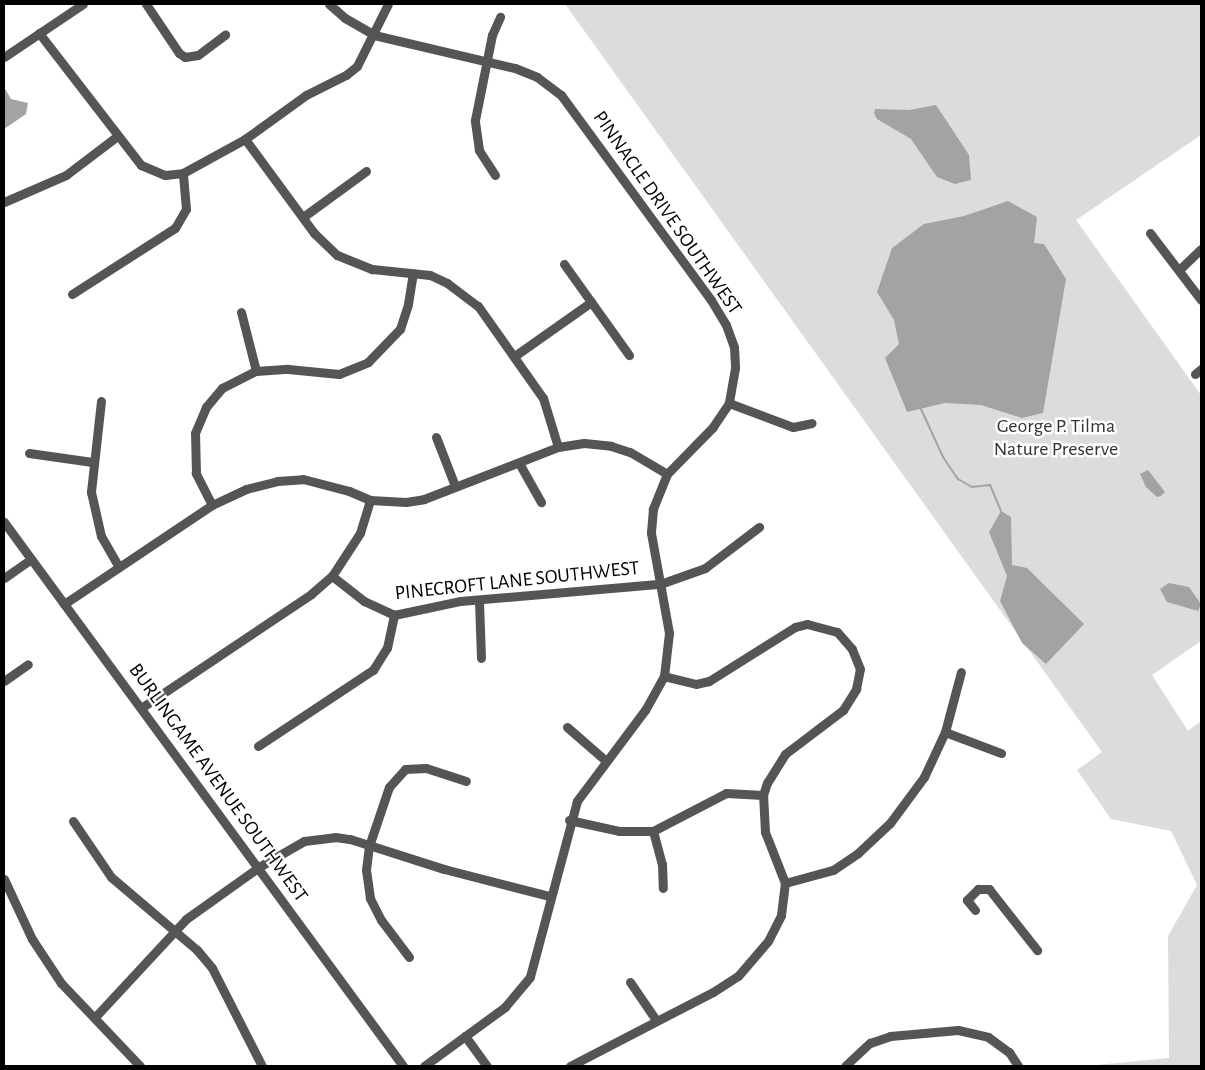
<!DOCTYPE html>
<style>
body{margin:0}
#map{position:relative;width:1205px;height:1070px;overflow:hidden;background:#fff;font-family:"Alegreya Sans",sans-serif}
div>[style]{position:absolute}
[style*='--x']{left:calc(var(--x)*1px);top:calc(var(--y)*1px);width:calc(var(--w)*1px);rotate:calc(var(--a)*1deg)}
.green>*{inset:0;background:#dcdcdc}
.water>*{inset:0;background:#a3a3a3}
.stream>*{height:2px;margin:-1px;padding:0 1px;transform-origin:1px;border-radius:1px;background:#a3a3a3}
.minor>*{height:9px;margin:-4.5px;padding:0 4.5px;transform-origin:4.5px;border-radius:4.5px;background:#555}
span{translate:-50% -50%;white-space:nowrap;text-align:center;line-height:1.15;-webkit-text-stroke:5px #fff;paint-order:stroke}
.street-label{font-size:20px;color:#000}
.park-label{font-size:20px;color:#333}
.frame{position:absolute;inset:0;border:5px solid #000;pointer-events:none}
</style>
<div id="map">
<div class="green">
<div style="clip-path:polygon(565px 4px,1201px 4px,1201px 135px,1076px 220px,1201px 395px,1201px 641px,1152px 675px,1188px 731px,1201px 721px,1201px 1066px,1096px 1065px,1169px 1058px,1168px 936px,1197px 885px,1171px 831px,1111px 819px,1077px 770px,1102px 752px)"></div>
</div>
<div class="water">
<div style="clip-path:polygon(4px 87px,11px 99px,28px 103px,26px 114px,4px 129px)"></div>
<div style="clip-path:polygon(936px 105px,969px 155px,971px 180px,955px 184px,937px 177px,911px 139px,877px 119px,874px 113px,875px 109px,909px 110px)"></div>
<div style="clip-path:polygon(1008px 201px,1037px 217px,1034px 243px,1044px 244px,1066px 279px,1043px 413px,1022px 418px,981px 405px,945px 403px,907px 412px,885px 358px,899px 344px,894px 320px,877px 292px,892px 248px,924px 224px,964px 216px)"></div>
<div style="clip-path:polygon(1148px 470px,1165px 492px,1161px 496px,1157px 497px,1146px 487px,1140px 474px)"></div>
<div style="clip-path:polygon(1001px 511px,1011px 517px,1012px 565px,1027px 568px,1084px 624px,1046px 664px,1022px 643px,1000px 601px,1007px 576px,989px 532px)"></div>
<div style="clip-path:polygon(1169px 583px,1189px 587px,1201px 604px,1198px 611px,1167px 602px,1160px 589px)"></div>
</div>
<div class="stream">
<div style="--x:921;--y:409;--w:53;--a:65.4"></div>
<div style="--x:943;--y:457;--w:27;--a:56"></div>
<div style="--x:958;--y:479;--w:16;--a:30"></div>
<div style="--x:972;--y:487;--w:18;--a:-6"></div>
<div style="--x:990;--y:485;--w:28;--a:67"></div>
</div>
<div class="minor">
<div style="--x:146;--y:4;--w:59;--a:56"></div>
<div style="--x:179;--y:53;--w:7;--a:34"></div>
<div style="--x:185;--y:57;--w:13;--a:-9"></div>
<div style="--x:198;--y:55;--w:34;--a:-37"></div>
<div style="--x:329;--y:4;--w:21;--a:41"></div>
<div style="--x:345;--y:18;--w:34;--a:30"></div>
<div style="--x:374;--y:35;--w:145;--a:13.2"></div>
<div style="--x:515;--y:68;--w:24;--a:22"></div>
<div style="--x:537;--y:77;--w:30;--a:37"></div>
<div style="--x:561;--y:95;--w:254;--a:53.8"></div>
<div style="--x:711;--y:300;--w:29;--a:59"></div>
<div style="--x:726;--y:325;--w:23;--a:70"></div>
<div style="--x:734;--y:347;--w:21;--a:87"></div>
<div style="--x:735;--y:368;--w:36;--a:100"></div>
<div style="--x:729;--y:403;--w:29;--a:124"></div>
<div style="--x:713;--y:427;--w:66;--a:134.4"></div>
<div style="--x:667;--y:474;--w:38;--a:112"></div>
<div style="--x:653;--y:509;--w:24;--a:95"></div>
<div style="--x:651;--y:533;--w:102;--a:79.8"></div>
<div style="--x:669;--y:633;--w:43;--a:96.6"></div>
<div style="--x:664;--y:676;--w:39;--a:119"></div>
<div style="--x:645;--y:710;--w:114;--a:126.8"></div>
<div style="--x:577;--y:801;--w:182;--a:105"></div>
<div style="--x:530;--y:977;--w:39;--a:130"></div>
<div style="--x:505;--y:1007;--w:100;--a:143.9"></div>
<div style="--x:39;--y:33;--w:167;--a:52.3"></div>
<div style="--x:141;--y:165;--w:26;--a:23"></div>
<div style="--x:165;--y:175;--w:18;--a:-6"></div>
<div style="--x:183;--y:173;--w:71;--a:-28.7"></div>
<div style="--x:245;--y:139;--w:75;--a:-35.8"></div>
<div style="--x:306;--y:95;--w:45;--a:-26.6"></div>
<div style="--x:346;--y:75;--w:14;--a:-39"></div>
<div style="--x:357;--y:66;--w:69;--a:-63.4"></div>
<div style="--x:4;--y:57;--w:95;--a:-33.9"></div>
<div style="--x:245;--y:139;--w:117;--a:53.7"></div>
<div style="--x:314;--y:233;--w:32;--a:44"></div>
<div style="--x:337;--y:255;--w:38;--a:22"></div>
<div style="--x:372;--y:269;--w:58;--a:5.9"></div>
<div style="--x:430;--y:275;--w:19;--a:25"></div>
<div style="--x:447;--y:283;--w:39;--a:37"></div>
<div style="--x:478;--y:306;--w:113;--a:54.8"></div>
<div style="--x:543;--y:398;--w:51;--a:73"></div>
<div style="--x:495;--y:175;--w:30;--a:-123"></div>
<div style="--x:479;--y:150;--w:30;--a:-98"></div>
<div style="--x:475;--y:120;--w:87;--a:-78.7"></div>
<div style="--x:492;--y:35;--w:20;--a:-66"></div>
<div style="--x:4;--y:202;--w:68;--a:-23.5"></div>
<div style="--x:66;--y:175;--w:63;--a:-37.2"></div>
<div style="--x:303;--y:217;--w:78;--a:-36.1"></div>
<div style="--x:1150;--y:233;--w:84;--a:52.7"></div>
<div style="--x:564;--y:264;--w:112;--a:54.5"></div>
<div style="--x:1179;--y:270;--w:30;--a:-44"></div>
<div style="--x:72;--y:294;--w:122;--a:-32.7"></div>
<div style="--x:175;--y:228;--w:22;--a:-60"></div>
<div style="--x:186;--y:209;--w:36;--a:-95"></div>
<div style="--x:241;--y:312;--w:61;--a:75.7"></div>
<div style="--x:516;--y:355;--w:92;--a:-35.2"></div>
<div style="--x:1195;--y:374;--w:8;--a:-40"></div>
<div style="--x:101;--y:401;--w:92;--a:96.3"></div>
<div style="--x:91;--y:492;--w:45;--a:77.2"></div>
<div style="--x:101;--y:536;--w:36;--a:60"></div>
<div style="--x:729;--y:403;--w:68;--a:20.6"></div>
<div style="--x:793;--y:427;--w:19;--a:-12"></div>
<div style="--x:436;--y:437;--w:53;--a:68.8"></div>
<div style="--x:29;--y:453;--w:64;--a:8.1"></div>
<div style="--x:519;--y:463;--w:45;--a:60.6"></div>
<div style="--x:212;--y:505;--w:36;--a:-117"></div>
<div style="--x:196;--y:473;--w:40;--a:-91.4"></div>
<div style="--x:195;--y:433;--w:28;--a:-67"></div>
<div style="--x:206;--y:407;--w:25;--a:-50"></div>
<div style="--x:222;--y:388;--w:38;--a:-27"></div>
<div style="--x:256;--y:371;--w:32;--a:-4"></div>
<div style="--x:288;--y:369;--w:51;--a:5.6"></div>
<div style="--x:339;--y:374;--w:31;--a:-22"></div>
<div style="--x:368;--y:362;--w:46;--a:-45.9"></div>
<div style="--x:400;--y:329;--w:26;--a:-72"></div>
<div style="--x:408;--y:304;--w:31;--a:-81"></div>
<div style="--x:4;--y:522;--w:675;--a:53.74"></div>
<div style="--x:332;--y:576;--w:41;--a:38"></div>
<div style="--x:364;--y:601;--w:33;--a:25"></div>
<div style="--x:394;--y:615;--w:67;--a:-12"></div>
<div style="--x:460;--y:601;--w:201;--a:-4.9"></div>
<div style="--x:660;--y:584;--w:48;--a:-19.6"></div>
<div style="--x:705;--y:568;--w:68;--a:-37.2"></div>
<div style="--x:4;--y:578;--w:33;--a:-35"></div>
<div style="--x:479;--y:601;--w:57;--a:88"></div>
<div style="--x:64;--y:604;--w:178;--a:-33.8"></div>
<div style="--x:212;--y:505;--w:38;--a:-25"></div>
<div style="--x:246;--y:489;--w:32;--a:-14"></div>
<div style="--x:277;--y:481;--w:26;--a:-4"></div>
<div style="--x:303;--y:479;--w:48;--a:14.6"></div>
<div style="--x:349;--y:491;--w:23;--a:23"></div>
<div style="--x:370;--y:500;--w:36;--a:3"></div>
<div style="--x:406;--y:502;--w:18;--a:-9"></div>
<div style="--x:424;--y:499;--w:144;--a:-21.2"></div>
<div style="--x:558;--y:447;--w:26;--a:-9"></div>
<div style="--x:584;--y:443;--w:27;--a:6"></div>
<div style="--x:611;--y:446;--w:20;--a:18"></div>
<div style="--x:630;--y:452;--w:43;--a:30.7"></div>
<div style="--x:4;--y:681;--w:29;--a:-35"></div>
<div style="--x:141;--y:708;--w:205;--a:-33.8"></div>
<div style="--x:311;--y:594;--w:28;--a:-41"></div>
<div style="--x:332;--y:576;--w:51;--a:-56.9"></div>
<div style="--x:360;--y:533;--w:34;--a:-73"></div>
<div style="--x:567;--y:727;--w:50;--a:41"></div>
<div style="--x:945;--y:732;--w:60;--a:20.6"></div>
<div style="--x:258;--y:746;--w:138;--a:-33.5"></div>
<div style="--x:373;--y:670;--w:26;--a:-58"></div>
<div style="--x:387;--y:648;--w:34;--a:-78"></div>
<div style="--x:569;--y:820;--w:51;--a:12.4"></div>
<div style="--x:619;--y:831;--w:34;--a:0"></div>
<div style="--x:653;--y:831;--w:82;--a:-27.5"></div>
<div style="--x:726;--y:793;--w:37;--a:3"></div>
<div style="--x:73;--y:821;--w:68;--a:55.8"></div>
<div style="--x:111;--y:877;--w:113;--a:40.3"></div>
<div style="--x:197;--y:950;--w:23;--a:50"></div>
<div style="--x:212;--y:968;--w:110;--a:63"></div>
<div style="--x:653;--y:831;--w:34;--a:75"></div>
<div style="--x:662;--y:864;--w:24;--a:88"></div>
<div style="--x:4;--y:879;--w:66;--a:65"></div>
<div style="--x:32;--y:939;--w:53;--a:56.6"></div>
<div style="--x:61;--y:983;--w:115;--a:46.4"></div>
<div style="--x:785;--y:883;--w:50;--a:-15.2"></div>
<div style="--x:833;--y:870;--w:30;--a:-34"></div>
<div style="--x:858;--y:853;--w:44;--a:-43.2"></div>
<div style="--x:890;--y:823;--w:57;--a:-53.5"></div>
<div style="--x:924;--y:777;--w:50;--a:-65"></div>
<div style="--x:945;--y:732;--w:62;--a:-75.1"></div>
<div style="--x:975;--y:910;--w:13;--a:-129"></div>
<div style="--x:967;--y:900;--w:16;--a:-45"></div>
<div style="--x:978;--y:889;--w:11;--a:0"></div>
<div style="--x:989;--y:889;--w:78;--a:51.8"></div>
<div style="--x:409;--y:957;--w:46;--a:-127.1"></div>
<div style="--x:381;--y:920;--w:25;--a:-117"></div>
<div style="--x:370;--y:898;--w:28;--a:-98"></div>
<div style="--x:366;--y:870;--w:24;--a:-83"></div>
<div style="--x:369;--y:846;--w:62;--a:-71.3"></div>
<div style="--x:389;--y:787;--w:24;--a:-48"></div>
<div style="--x:405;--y:769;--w:21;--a:-3"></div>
<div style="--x:426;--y:768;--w:42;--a:18"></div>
<div style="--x:630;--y:982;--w:46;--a:55.6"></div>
<div style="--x:96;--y:1016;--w:132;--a:-47.1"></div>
<div style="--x:186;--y:919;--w:90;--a:-35.5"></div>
<div style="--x:259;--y:867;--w:52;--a:-30"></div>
<div style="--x:304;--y:841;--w:31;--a:-7"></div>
<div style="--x:335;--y:837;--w:15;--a:8"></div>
<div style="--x:350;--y:839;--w:99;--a:17.7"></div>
<div style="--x:444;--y:869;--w:108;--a:14.4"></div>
<div style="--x:465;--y:1036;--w:37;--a:54"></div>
<div style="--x:570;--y:1066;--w:161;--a:-27.4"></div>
<div style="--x:713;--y:992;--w:30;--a:-33"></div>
<div style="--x:738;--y:976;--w:46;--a:-49.4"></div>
<div style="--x:768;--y:941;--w:29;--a:-63"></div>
<div style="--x:781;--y:915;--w:32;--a:-83"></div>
<div style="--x:785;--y:883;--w:55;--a:-111.4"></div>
<div style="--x:765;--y:832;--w:37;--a:-93"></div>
<div style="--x:763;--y:795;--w:13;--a:-72"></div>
<div style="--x:767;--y:783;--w:34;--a:-58"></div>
<div style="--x:785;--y:754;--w:73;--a:-37.2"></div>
<div style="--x:843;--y:710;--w:25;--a:-58"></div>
<div style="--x:856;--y:689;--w:20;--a:-79"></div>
<div style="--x:860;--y:669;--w:22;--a:-112"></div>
<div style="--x:852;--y:649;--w:23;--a:-131"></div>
<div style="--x:837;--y:632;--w:31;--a:-165"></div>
<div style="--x:807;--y:624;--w:12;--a:166"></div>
<div style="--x:795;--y:627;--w:102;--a:147.9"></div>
<div style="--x:709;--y:681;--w:13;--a:167"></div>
<div style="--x:696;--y:684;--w:33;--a:-166"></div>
<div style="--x:845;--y:1066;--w:34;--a:-43"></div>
<div style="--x:870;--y:1043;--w:21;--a:-19"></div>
<div style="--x:890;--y:1036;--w:68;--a:-5"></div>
<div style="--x:958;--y:1030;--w:31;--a:13"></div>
<div style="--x:988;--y:1037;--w:26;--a:36"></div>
<div style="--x:1009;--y:1052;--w:17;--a:57"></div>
</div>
<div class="street-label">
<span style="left:667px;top:213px;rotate:55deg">PINNACLE DRIVE SOUTHWEST</span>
<span style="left:517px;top:581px;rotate:-6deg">PINECROFT LANE SOUTHWEST</span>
<span style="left:218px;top:783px;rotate:54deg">BURLINGAME AVENUE SOUTHWEST</span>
</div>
<div class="park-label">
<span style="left:1056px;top:438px">George P. Tilma<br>Nature Preserve</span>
</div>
<div class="frame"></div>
</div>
